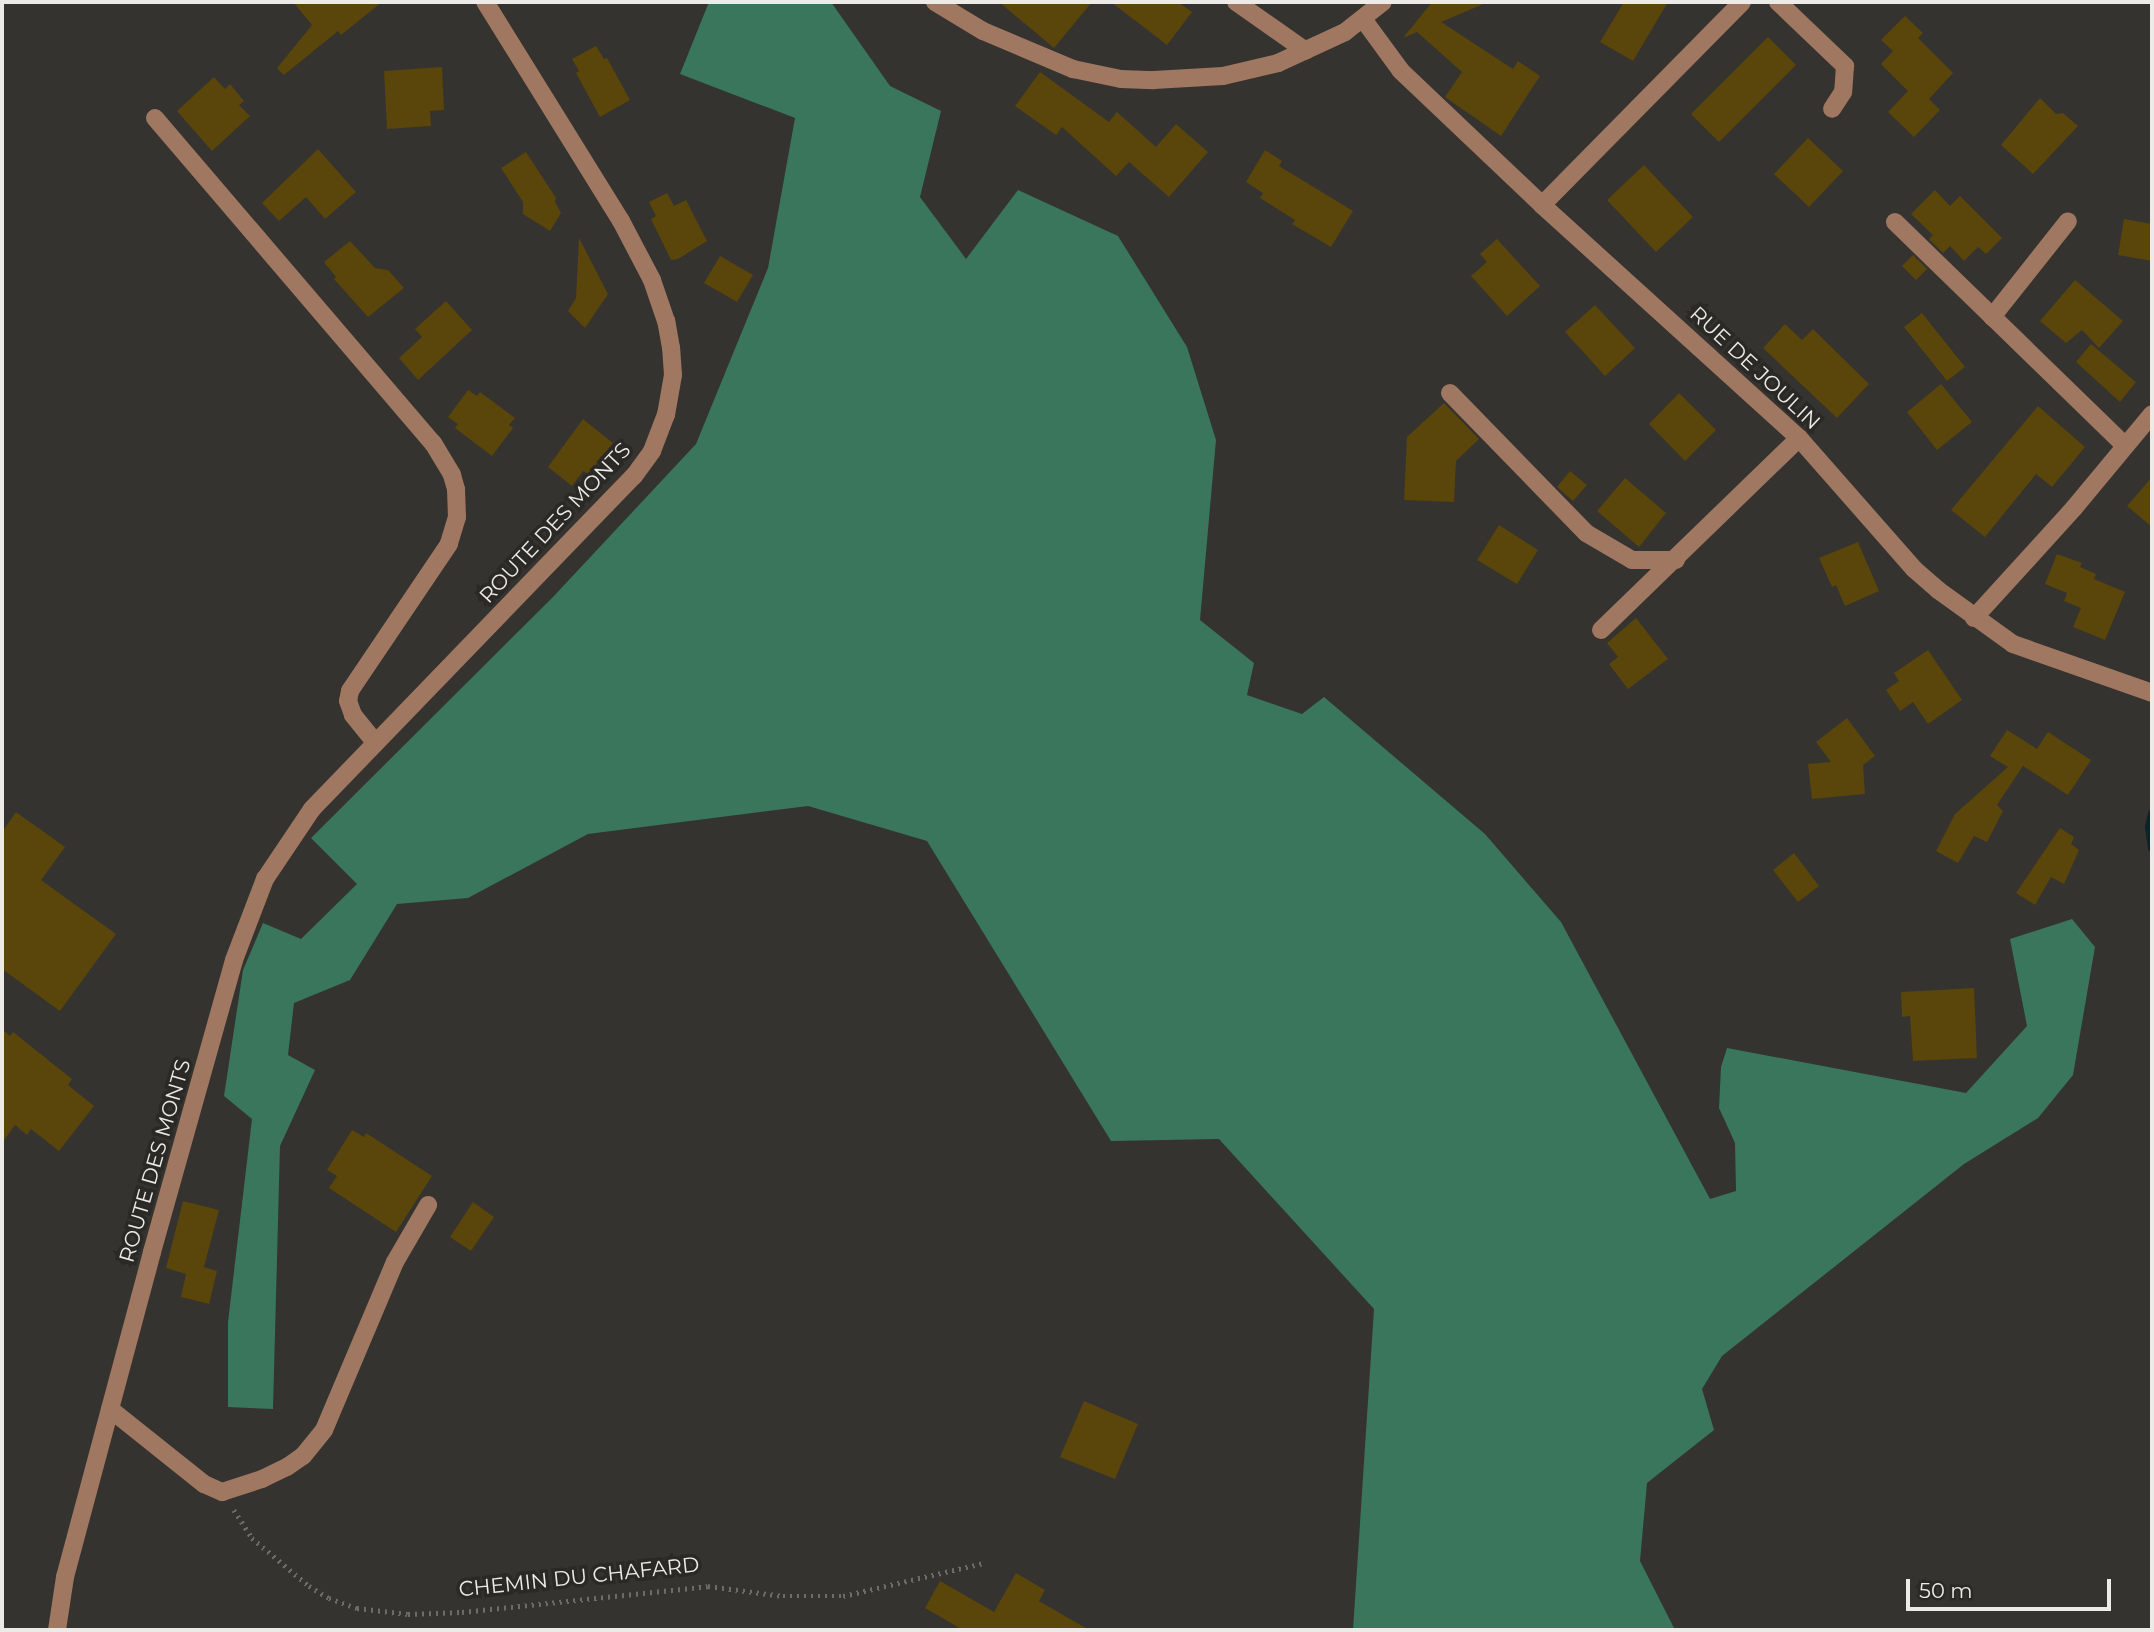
<!DOCTYPE html>
<style>
body{margin:0}
#map{position:relative;width:2154px;height:1632px;overflow:hidden;background:#34332f;font-family:Montserrat,sans-serif}
div>[style]{position:absolute}
[style*='--x']{left:calc(var(--x)*1px);top:calc(var(--y)*1px);width:calc(var(--w)*1px);rotate:calc(var(--a)*1deg)}
.forest>*{inset:0;background:#39765b}
.stream>*{height:8px;margin:-4px;padding:0 4px;transform-origin:4px;border-radius:4px;background:#0c2328}
.building>*{inset:0;background:#5a450a}
.path>*{height:4.5px;margin-top:-2.25px;transform-origin:0;background:repeating-linear-gradient(90deg,#6d6c68 0 2px,transparent 0 7px)}
.minor>*{height:18px;margin:-9px;padding:0 9px;transform-origin:9px;border-radius:9px;background:#a07760}
span{translate:-50% -50%;white-space:nowrap;text-align:center;line-height:1.15;-webkit-text-stroke:7px #2a2925;paint-order:stroke}
.street-label{font-size:21px;color:#ecebe8}
.frame{position:absolute;inset:0;border:4px solid #ecebe8;pointer-events:none}
.scale{position:absolute;left:1906px;top:1579px;width:205px;height:32px;box-sizing:border-box;border:4px solid #ecebe8;border-top:0;padding-left:9px;font-size:21px;line-height:24px;white-space:nowrap;color:#ecebe8;-webkit-text-stroke:5px #2a2925;paint-order:stroke}
</style>
<div id="map">
<div class="forest">
<div style="clip-path:polygon(709px 2px,831px 2px,890px 86px,941px 111px,920px 197px,966px 259px,1018px 190px,1118px 236px,1187px 347px,1216px 440px,1200px 620px,1254px 663px,1247px 695px,1302px 714px,1324px 697px,1485px 834px,1561px 922px,1710px 1199px,1736px 1191px,1735px 1143px,1719px 1108px,1721px 1067px,1727px 1048px,1966px 1093px,2027px 1026px,2010px 939px,2072px 919px,2095px 947px,2073px 1075px,2038px 1118px,1964px 1164px,1722px 1356px,1702px 1389px,1714px 1430px,1647px 1483px,1640px 1561px,1675px 1630px,1353px 1630px,1374px 1309px,1219px 1139px,1111px 1141px,927px 841px,808px 806px,588px 834px,468px 898px,397px 904px,350px 980px,294px 1003px,288px 1055px,315px 1070px,280px 1146px,273px 1409px,228px 1407px,228px 1322px,252px 1119px,224px 1096px,243px 970px,263px 923px,301px 939px,357px 884px,311px 838px,553px 597px,696px 444px,768px 268px,795px 118px,680px 74px)"></div>
</div>
<div class="stream">
<div style="--x:2152;--y:814;--w:13;--a:103"></div>
<div style="--x:2149;--y:827;--w:21;--a:82"></div>
</div>
<div class="building">
<div style="clip-path:polygon(293px 2px,382px 2px,341px 35px,338px 31px,284px 75px,277px 68px,312px 25px)"></div>
<div style="clip-path:polygon(999px 2px,1092px 2px,1054px 48px)"></div>
<div style="clip-path:polygon(1111px 2px,1178px 2px,1192px 12px,1167px 45px)"></div>
<div style="clip-path:polygon(1432px 2px,1488px 2px,1441px 22px,1513px 69px,1518px 61px,1540px 76px,1501px 136px,1445px 97px,1462px 72px,1417px 32px,1403px 38px)"></div>
<div style="clip-path:polygon(1624px 2px,1668px 2px,1633px 61px,1600px 42px)"></div>
<div style="clip-path:polygon(1905px 16px,1923px 33px,1918px 38px,1953px 73px,1929px 99px,1940px 110px,1914px 137px,1888px 112px,1908px 91px,1881px 64px,1893px 51px,1881px 40px)"></div>
<div style="clip-path:polygon(1768px 37px,1796px 65px,1719px 142px,1691px 114px)"></div>
<div style="clip-path:polygon(596px 46px,604px 59px,607px 58px,630px 100px,600px 117px,576px 73px,579px 71px,572px 59px)"></div>
<div style="clip-path:polygon(442px 67px,444px 110px,430px 111px,431px 126px,387px 129px,384px 71px)"></div>
<div style="clip-path:polygon(1040px 72px,1109px 122px,1117px 112px,1156px 147px,1176px 124px,1208px 152px,1169px 197px,1129px 162px,1116px 176px,1062px 127px,1056px 135px,1015px 106px)"></div>
<div style="clip-path:polygon(214px 77px,225px 89px,230px 84px,244px 101px,239px 105px,250px 116px,212px 151px,177px 111px)"></div>
<div style="clip-path:polygon(2040px 98px,2056px 114px,2063px 113px,2078px 126px,2033px 174px,2001px 145px)"></div>
<div style="clip-path:polygon(1808px 138px,1843px 171px,1809px 207px,1774px 174px)"></div>
<div style="clip-path:polygon(318px 149px,356px 192px,325px 219px,306px 197px,279px 221px,262px 203px)"></div>
<div style="clip-path:polygon(1265px 150px,1282px 161px,1279px 166px,1353px 211px,1331px 247px,1292px 224px,1295px 220px,1260px 198px,1263px 193px,1246px 182px)"></div>
<div style="clip-path:polygon(526px 152px,556px 198px,555px 202px,561px 213px,550px 231px,523px 214px,523px 202px,501px 168px)"></div>
<div style="clip-path:polygon(1644px 165px,1693px 217px,1656px 252px,1607px 200px)"></div>
<div style="clip-path:polygon(1935px 190px,1950px 206px,1960px 196px,2002px 238px,1986px 254px,1978px 247px,1964px 261px,1950px 246px,1943px 253px,1929px 239px,1933px 235px,1911px 214px)"></div>
<div style="clip-path:polygon(667px 193px,674px 206px,686px 200px,707px 241px,678px 259px,671px 260px,651px 219px,656px 216px,649px 202px)"></div>
<div style="clip-path:polygon(2124px 219px,2152px 224px,2152px 261px,2118px 255px)"></div>
<div style="clip-path:polygon(579px 238px,608px 294px,585px 328px,568px 311px,576px 298px)"></div>
<div style="clip-path:polygon(1497px 239px,1540px 286px,1507px 316px,1471px 276px,1487px 262px,1480px 254px)"></div>
<div style="clip-path:polygon(350px 241px,375px 268px,388px 270px,404px 288px,368px 317px,334px 279px,336px 277px,324px 262px)"></div>
<div style="clip-path:polygon(1913px 255px,1927px 269px,1916px 280px,1902px 266px)"></div>
<div style="clip-path:polygon(720px 256px,753px 275px,737px 302px,704px 283px)"></div>
<div style="clip-path:polygon(2075px 280px,2123px 321px,2099px 348px,2082px 330px,2066px 343px,2040px 321px)"></div>
<div style="clip-path:polygon(446px 301px,472px 330px,418px 380px,399px 358px,422px 337px,415px 329px)"></div>
<div style="clip-path:polygon(1595px 305px,1635px 348px,1605px 376px,1565px 332px)"></div>
<div style="clip-path:polygon(1922px 313px,1965px 367px,1947px 381px,1904px 327px)"></div>
<div style="clip-path:polygon(1785px 324px,1802px 340px,1813px 329px,1869px 384px,1837px 418px,1763px 348px)"></div>
<div style="clip-path:polygon(2091px 344px,2136px 382px,2120px 402px,2076px 362px)"></div>
<div style="clip-path:polygon(1941px 384px,1972px 422px,1937px 450px,1907px 412px)"></div>
<div style="clip-path:polygon(468px 390px,477px 396px,480px 392px,515px 418px,509px 425px,513px 428px,492px 456px,455px 428px,458px 424px,448px 417px)"></div>
<div style="clip-path:polygon(1679px 393px,1716px 430px,1685px 461px,1649px 424px)"></div>
<div style="clip-path:polygon(1444px 403px,1479px 439px,1456px 461px,1454px 502px,1404px 500px,1407px 437px)"></div>
<div style="clip-path:polygon(2038px 406px,2085px 447px,2052px 487px,2036px 474px,1985px 537px,1951px 510px)"></div>
<div style="clip-path:polygon(583px 419px,613px 443px,588px 474px,583px 471px,572px 486px,548px 467px)"></div>
<div style="clip-path:polygon(1570px 471px,1587px 485px,1573px 501px,1557px 487px)"></div>
<div style="clip-path:polygon(2152px 477px,2152px 527px,2127px 506px)"></div>
<div style="clip-path:polygon(1625px 478px,1666px 513px,1639px 547px,1597px 511px)"></div>
<div style="clip-path:polygon(1499px 525px,1538px 550px,1517px 584px,1477px 560px)"></div>
<div style="clip-path:polygon(1858px 542px,1879px 591px,1845px 606px,1836px 585px,1832px 587px,1819px 558px)"></div>
<div style="clip-path:polygon(2057px 554px,2082px 563px,2080px 567px,2096px 574px,2094px 579px,2125px 592px,2105px 640px,2073px 627px,2081px 608px,2064px 601px,2067px 593px,2045px 584px)"></div>
<div style="clip-path:polygon(1636px 618px,1668px 659px,1628px 689px,1609px 664px,1618px 657px,1607px 643px)"></div>
<div style="clip-path:polygon(1928px 650px,1962px 700px,1928px 724px,1913px 702px,1900px 711px,1886px 690px,1899px 681px,1894px 673px)"></div>
<div style="clip-path:polygon(1847px 718px,1875px 756px,1863px 765px,1865px 794px,1812px 799px,1808px 764px,1831px 762px,1816px 742px)"></div>
<div style="clip-path:polygon(2007px 730px,2037px 749px,2048px 732px,2091px 760px,2068px 795px,2023px 766px,1997px 805px,2003px 811px,1987px 842px,1974px 836px,1958px 863px,1936px 851px,1955px 814px,2008px 767px,1990px 756px)"></div>
<div style="clip-path:polygon(16px 812px,65px 847px,41px 880px,116px 934px,60px 1011px,2px 969px,2px 832px)"></div>
<div style="clip-path:polygon(2060px 828px,2074px 837px,2071px 844px,2079px 850px,2064px 884px,2051px 877px,2035px 905px,2016px 893px)"></div>
<div style="clip-path:polygon(1794px 853px,1819px 886px,1798px 902px,1773px 870px)"></div>
<div style="clip-path:polygon(1974px 988px,1977px 1058px,1913px 1061px,1910px 1016px,1902px 1017px,1901px 992px)"></div>
<div style="clip-path:polygon(2px 1029px,10px 1036px,13px 1032px,72px 1079px,68px 1085px,94px 1106px,59px 1151px,31px 1129px,27px 1135px,15px 1125px,2px 1143px)"></div>
<div style="clip-path:polygon(352px 1130px,364px 1137px,366px 1133px,432px 1176px,396px 1232px,329px 1188px,337px 1176px,327px 1170px)"></div>
<div style="clip-path:polygon(183px 1201px,219px 1210px,204px 1267px,217px 1271px,209px 1304px,181px 1297px,186px 1274px,166px 1268px)"></div>
<div style="clip-path:polygon(473px 1202px,494px 1217px,471px 1251px,450px 1237px)"></div>
<div style="clip-path:polygon(1084px 1401px,1138px 1424px,1115px 1479px,1060px 1457px)"></div>
<div style="clip-path:polygon(1016px 1573px,1045px 1590px,1039px 1601px,1089px 1630px,963px 1630px,925px 1608px,940px 1581px,994px 1612px)"></div>
</div>
<div class="path">
<div style="--x:234;--y:1510;--w:33;--a:57"></div>
<div style="--x:252;--y:1538;--w:75;--a:40.1"></div>
<div style="--x:309;--y:1586;--w:23;--a:31"></div>
<div style="--x:329;--y:1598;--w:30;--a:20"></div>
<div style="--x:357;--y:1608;--w:51;--a:6.7"></div>
<div style="--x:408;--y:1614;--w:54;--a:-2.1"></div>
<div style="--x:462;--y:1612;--w:247;--a:-6"></div>
<div style="--x:708;--y:1586;--w:76;--a:7.6"></div>
<div style="--x:783;--y:1596;--w:60;--a:0"></div>
<div style="--x:843;--y:1596;--w:145;--a:-13.2"></div>
</div>
<div class="minor">
<div style="--x:935;--y:2;--w:56;--a:31.1"></div>
<div style="--x:983;--y:31;--w:98;--a:22.9"></div>
<div style="--x:1073;--y:69;--w:49;--a:11.8"></div>
<div style="--x:1121;--y:79;--w:33;--a:2"></div>
<div style="--x:1154;--y:80;--w:69;--a:-3.3"></div>
<div style="--x:1223;--y:76;--w:57;--a:-13.3"></div>
<div style="--x:1278;--y:63;--w:74;--a:-24.8"></div>
<div style="--x:1345;--y:32;--w:48;--a:-38.3"></div>
<div style="--x:1236;--y:2;--w:85;--a:35"></div>
<div style="--x:1778;--y:2;--w:93;--a:43.7"></div>
<div style="--x:1845;--y:66;--w:26;--a:94"></div>
<div style="--x:1843;--y:92;--w:20;--a:123"></div>
<div style="--x:1363;--y:19;--w:64;--a:53.8"></div>
<div style="--x:1401;--y:71;--w:195;--a:43.5"></div>
<div style="--x:1542;--y:205;--w:347;--a:42.2"></div>
<div style="--x:1799;--y:438;--w:174;--a:48.7"></div>
<div style="--x:1914;--y:569;--w:32;--a:41"></div>
<div style="--x:1938;--y:590;--w:92;--a:35.8"></div>
<div style="--x:2013;--y:644;--w:147;--a:19.4"></div>
<div style="--x:155;--y:118;--w:428;--a:49.5"></div>
<div style="--x:433;--y:443;--w:37;--a:59"></div>
<div style="--x:452;--y:475;--w:15;--a:74"></div>
<div style="--x:456;--y:489;--w:28;--a:88"></div>
<div style="--x:457;--y:517;--w:28;--a:107"></div>
<div style="--x:449;--y:544;--w:177;--a:124"></div>
<div style="--x:350;--y:691;--w:10;--a:101"></div>
<div style="--x:348;--y:701;--w:15;--a:70"></div>
<div style="--x:353;--y:715;--w:36;--a:51"></div>
<div style="--x:1542;--y:205;--w:285;--a:-45.4"></div>
<div style="--x:1895;--y:222;--w:321;--a:44.2"></div>
<div style="--x:1992;--y:317;--w:122;--a:-51.6"></div>
<div style="--x:1450;--y:393;--w:195;--a:45.8"></div>
<div style="--x:1586;--y:533;--w:53;--a:30.4"></div>
<div style="--x:1632;--y:560;--w:44;--a:0"></div>
<div style="--x:1974;--y:618;--w:149;--a:-47.7"></div>
<div style="--x:2074;--y:508;--w:122;--a:-50.3"></div>
<div style="--x:1601;--y:630;--w:276;--a:-44.1"></div>
<div style="--x:110;--y:1409;--w:120;--a:38.6"></div>
<div style="--x:204;--y:1484;--w:20;--a:24"></div>
<div style="--x:222;--y:1492;--w:42;--a:-18"></div>
<div style="--x:262;--y:1479;--w:28;--a:-26"></div>
<div style="--x:287;--y:1467;--w:19;--a:-35"></div>
<div style="--x:303;--y:1456;--w:33;--a:-51"></div>
<div style="--x:324;--y:1430;--w:182;--a:-67.1"></div>
<div style="--x:395;--y:1262;--w:66;--a:-59.9"></div>
<div style="--x:57;--y:1630;--w:54;--a:-81.4"></div>
<div style="--x:65;--y:1577;--w:336;--a:-75"></div>
<div style="--x:152;--y:1252;--w:303;--a:-74.3"></div>
<div style="--x:234;--y:960;--w:87;--a:-69.1"></div>
<div style="--x:265;--y:879;--w:84;--a:-56.1"></div>
<div style="--x:312;--y:809;--w:463;--a:-46"></div>
<div style="--x:634;--y:476;--w:31;--a:-54"></div>
<div style="--x:652;--y:451;--w:39;--a:-69"></div>
<div style="--x:666;--y:415;--w:41;--a:-80.1"></div>
<div style="--x:673;--y:375;--w:27;--a:-94"></div>
<div style="--x:671;--y:348;--w:27;--a:-100"></div>
<div style="--x:666;--y:321;--w:43;--a:-108.9"></div>
<div style="--x:652;--y:280;--w:67;--a:-117.7"></div>
<div style="--x:621;--y:221;--w:258;--a:-121.8"></div>
</div>
<div class="street-label">
<span style="left:1755px;top:368px;rotate:43deg">RUE DE JOULIN</span>
<span style="left:555px;top:523px;rotate:-47deg">ROUTE DES MONTS</span>
<span style="left:155px;top:1161px;rotate:-74deg">ROUTE DES MONTS</span>
<span style="left:579px;top:1577px;rotate:-6deg">CHEMIN DU CHAFARD</span>
</div>
<div class="frame"></div>
<div class="scale">50 m</div>
</div>
